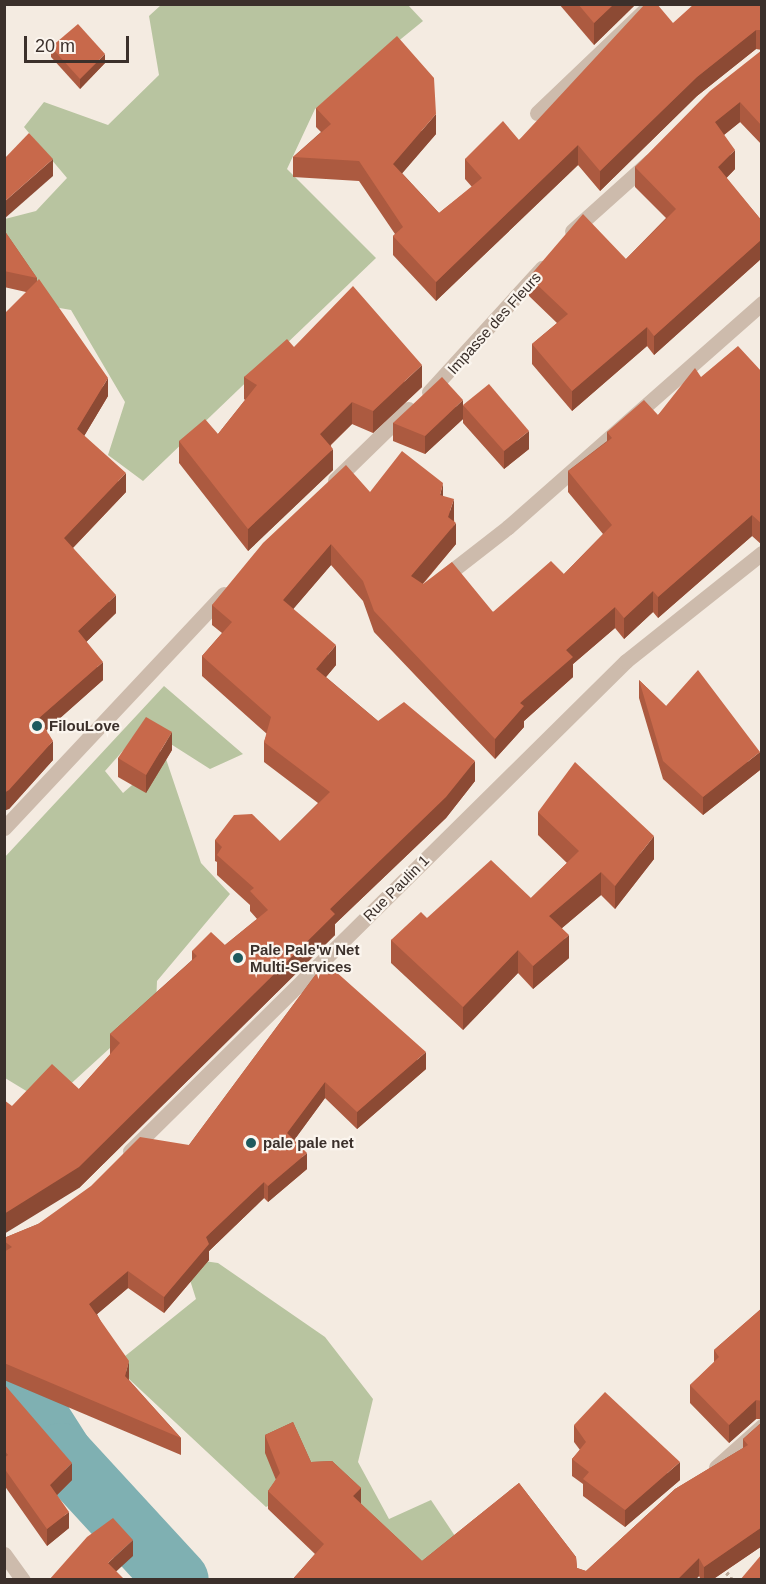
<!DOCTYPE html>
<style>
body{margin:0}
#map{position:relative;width:766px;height:1584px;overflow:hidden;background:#f4ebe1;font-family:Arial,sans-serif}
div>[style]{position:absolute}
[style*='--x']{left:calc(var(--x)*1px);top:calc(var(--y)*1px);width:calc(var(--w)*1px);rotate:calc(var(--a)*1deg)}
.green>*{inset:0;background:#b8c4a0}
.river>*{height:63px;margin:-31.5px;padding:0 31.5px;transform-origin:31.5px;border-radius:31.5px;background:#7fb0b2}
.path>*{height:4px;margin-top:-2px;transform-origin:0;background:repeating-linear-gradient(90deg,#b9a596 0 3px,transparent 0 6px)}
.street>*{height:15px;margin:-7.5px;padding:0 7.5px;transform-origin:7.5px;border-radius:7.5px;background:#cdbbac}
.wall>*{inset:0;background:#ac5a40}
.shaded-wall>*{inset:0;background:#8c4a34}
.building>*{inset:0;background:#c8694b}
.dots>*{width:16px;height:16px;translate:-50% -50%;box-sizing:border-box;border:3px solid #fbf5ee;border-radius:50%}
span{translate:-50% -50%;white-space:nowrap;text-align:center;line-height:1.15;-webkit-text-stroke:4.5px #fbf5ee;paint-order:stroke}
.street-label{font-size:15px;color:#3b302b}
.poi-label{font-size:15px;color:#3b302b;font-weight:700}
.left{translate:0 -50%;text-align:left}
.frame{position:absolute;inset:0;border:6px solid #3b302b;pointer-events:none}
.scale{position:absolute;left:24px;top:36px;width:105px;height:27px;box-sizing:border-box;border:3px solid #3b302b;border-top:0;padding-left:8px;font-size:18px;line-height:21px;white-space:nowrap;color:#3b302b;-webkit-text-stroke:4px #fbf5ee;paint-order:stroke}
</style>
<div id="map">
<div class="green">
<div style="clip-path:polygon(161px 5px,408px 5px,423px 21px,315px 109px,287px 169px,376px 258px,143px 481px,108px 455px,125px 402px,71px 310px,54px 307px,5px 232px,5px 219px,36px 211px,67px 178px,24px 127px,44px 102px,108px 125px,159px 75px,149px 16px)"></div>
<div style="clip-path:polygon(164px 686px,243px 754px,210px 769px,144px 727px,105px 771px,123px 793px,165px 756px,201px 863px,230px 894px,157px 981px,156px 1006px,64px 1090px,28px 1092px,5px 1078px,4px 858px)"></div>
<div style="clip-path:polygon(183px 1258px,218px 1263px,325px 1337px,373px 1399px,358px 1462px,389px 1519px,431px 1500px,457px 1539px,408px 1579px,321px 1480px,266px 1507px,114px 1365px,196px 1299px)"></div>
</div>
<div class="river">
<div style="--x:4;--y:1351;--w:45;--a:54.9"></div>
<div style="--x:30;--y:1388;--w:31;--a:75"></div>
<div style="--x:38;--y:1418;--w:43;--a:57.4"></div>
<div style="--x:61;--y:1454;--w:171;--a:47.4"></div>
</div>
<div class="path">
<div style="--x:723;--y:1568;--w:15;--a:53"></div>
</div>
<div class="street">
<div style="--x:537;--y:113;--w:158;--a:-43.7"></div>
<div style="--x:572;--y:231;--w:105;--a:-41.9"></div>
<div style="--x:429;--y:392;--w:168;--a:-47.7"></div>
<div style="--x:335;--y:480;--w:102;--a:-44.2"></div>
<div style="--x:440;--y:580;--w:86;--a:-37.9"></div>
<div style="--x:508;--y:527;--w:339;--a:-41.4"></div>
<div style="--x:4;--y:828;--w:321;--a:-46.8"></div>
<div style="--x:130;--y:1151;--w:697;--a:-44.65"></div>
<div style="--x:626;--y:661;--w:174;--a:-38.5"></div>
<div style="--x:716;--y:1467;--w:62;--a:-41.7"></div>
<div style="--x:4;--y:1554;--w:32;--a:54"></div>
</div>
<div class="wall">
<div style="clip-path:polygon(559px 4px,636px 4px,594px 45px)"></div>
<div style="clip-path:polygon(762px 4px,762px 50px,756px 49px,697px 96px,600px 191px,578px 165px,436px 301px,393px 255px,393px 236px,395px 234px,359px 181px,293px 177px,293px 157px,321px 132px,316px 127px,316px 108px,436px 134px,402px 173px,439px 213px,472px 187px,465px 179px,465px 159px,519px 140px,673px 23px)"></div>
<div style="clip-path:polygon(51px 47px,105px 63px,80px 89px,51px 57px)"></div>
<div style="clip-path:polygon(762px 50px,762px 145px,740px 122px,724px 135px,735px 169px,726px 178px,762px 221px,762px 258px,654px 355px,647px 346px,572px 411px,532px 364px,532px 344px,557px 323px,529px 296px,529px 277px,626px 259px,666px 218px,635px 187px,635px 167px)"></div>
<div style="clip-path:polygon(4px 230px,37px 278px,37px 281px,108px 396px,84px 436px,126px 492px,73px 548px,116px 613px,86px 642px,103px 680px,46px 730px,53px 760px,9px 809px,26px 292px,4px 287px)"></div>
<div style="clip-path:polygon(294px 347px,422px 387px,373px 433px,352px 424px,331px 445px,333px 470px,248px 551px,179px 463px,179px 441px,218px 434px,245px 400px,244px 399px,244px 377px)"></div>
<div style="clip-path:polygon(762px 372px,762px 545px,752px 536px,658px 618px,653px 612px,624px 639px,615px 628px,573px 664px,573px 677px,524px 721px,524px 727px,495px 759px,374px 632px,363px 601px,331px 565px,293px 609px,336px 665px,326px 677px,378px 721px,475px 781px,446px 818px,335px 924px,335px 935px,79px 1188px,12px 1106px,79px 1089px,110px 1055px,110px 1034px,192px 960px,192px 951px,225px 945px,257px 919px,250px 911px,250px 905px,217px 875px,217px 862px,215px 861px,215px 840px,280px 841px,318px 803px,264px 762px,264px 742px,267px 734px,202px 676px,202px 656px,222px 633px,212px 625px,212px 605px,370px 492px,443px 496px,454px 519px,456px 544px,423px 584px,493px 612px,564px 574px,603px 534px,568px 492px,568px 471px,607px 441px,607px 432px,658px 415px,701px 377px)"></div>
<div style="clip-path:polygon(463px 405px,529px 449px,504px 469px,463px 423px,463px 419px,425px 454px,393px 441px,393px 423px)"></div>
<div style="clip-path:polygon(639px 680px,666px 706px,760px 770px,703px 815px,663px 779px,639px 698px)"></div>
<div style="clip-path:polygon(172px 750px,146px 793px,118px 777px,118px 758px)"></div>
<div style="clip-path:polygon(538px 812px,654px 859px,615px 909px,601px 895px,562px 928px,569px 958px,533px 989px,518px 973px,463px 1030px,391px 963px,391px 940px,427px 918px,531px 898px,567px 863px,538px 835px)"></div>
<div style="clip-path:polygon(325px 962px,426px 1069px,357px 1129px,325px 1098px,294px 1140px,307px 1169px,268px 1202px,264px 1198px,209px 1251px,209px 1260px,164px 1313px,128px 1288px,97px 1314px,129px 1377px,129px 1380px,181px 1438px,181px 1455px,4px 1380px,4px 1238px,38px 1224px,189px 1145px)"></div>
<div style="clip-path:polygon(762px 1308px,762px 1419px,756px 1419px,729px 1443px,690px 1403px,690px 1385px,714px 1363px,714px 1350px)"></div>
<div style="clip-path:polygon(4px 1384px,72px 1480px,57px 1495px,69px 1528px,47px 1546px,4px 1485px)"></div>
<div style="clip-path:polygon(293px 1422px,311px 1462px,332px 1461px,361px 1488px,361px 1504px,422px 1561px,519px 1483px,576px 1557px,577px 1568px,586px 1571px,675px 1489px,743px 1448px,743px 1439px,762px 1422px,762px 1546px,712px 1580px,701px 1580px,699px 1576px,695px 1580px,292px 1580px,315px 1554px,268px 1509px,268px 1491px,276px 1480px,265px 1453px,265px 1435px)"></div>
<div style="clip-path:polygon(574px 1425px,680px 1480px,625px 1527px,583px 1496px,583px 1484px,572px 1476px,572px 1459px,580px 1450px,574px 1442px)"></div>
</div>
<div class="shaded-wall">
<div style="clip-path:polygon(614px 4px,636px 4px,594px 45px,594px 23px)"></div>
<div style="clip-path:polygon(756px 30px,756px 49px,697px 96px,600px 191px,600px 171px,697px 77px)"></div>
<div style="clip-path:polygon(105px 54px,105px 63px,80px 89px,80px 79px)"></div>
<div style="clip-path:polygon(740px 102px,740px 122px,715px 142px,715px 122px)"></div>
<div style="clip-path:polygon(436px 114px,436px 134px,393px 184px,393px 164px)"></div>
<div style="clip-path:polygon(578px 145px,578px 165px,436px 301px,436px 282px)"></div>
<div style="clip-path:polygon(735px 150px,735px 169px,718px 187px,718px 167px)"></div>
<div style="clip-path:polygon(53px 159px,53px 176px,4px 219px,4px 202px)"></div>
<div style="clip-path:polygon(762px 239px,762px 258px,654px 355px,654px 336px)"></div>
<div style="clip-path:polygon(647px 327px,647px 346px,572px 411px,572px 391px)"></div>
<div style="clip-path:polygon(422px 365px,422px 387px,373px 433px,373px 411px)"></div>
<div style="clip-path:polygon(108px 378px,108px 396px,77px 448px,77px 429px)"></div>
<div style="clip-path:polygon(463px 400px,463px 419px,425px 454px,425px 436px)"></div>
<div style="clip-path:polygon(352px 402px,352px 424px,320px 455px,320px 434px)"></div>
<div style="clip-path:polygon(529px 431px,529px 449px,504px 469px,504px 451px)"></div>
<div style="clip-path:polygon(333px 449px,333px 470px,248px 551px,248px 529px)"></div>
<div style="clip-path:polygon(126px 473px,126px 492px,64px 557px,64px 538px)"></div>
<div style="clip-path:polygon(443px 483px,443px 504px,440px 495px)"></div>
<div style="clip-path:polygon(454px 499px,454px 519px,451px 530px,456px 523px,456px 544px,411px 597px,411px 576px,448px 517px)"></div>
<div style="clip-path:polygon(752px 515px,752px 536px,658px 618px,658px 597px)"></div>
<div style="clip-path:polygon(331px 544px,331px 565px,283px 621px,283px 600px)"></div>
<div style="clip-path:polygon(653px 591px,653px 612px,624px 639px,624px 618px)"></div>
<div style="clip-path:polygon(116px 595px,116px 613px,78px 650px,78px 631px)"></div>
<div style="clip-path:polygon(615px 607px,615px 628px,573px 664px,573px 677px,524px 721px,524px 727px,495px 759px,495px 739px,520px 703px,566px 650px)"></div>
<div style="clip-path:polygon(336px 645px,336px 665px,316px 689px,316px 669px)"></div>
<div style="clip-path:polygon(103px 662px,103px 680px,39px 737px,39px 718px)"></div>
<div style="clip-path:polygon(172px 732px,172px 750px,146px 793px,146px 775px)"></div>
<div style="clip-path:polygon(53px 741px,53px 760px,9px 809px,4px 811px,4px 793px)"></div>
<div style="clip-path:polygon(760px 752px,760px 770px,703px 815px,703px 797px)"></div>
<div style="clip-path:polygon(475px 761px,475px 781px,446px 818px,335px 924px,335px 935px,79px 1188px,4px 1234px,4px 1214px,330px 909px)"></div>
<div style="clip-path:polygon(654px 836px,654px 859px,615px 909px,615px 886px)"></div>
<div style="clip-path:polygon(601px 872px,601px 895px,549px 939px,549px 916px)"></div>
<div style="clip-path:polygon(569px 935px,569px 958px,533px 989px,533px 966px)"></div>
<div style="clip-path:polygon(518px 950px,518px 973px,463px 1030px,463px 1007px)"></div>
<div style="clip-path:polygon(426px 1052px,426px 1069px,357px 1129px,357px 1112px)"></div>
<div style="clip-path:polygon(325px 1082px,325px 1098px,287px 1150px,287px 1133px)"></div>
<div style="clip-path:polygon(307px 1153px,307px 1169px,268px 1202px,268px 1186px)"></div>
<div style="clip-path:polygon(264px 1182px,264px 1198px,209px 1251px,209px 1260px,164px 1313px,164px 1297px,206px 1237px)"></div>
<div style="clip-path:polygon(128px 1271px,128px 1288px,89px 1321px,89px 1304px)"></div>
<div style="clip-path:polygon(129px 1361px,129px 1377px,125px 1392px,125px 1376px)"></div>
<div style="clip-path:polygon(756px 1400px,756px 1419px,729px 1443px,729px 1425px)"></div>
<div style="clip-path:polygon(680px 1462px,680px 1480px,625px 1527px,625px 1510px)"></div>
<div style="clip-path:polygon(72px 1463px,72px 1480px,50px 1502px,50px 1485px)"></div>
<div style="clip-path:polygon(361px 1488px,361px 1506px,353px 1496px)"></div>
<div style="clip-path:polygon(69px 1512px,69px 1528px,47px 1546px,47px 1529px)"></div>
<div style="clip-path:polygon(762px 1527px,762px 1546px,712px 1580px,704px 1580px,704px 1567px)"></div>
<div style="clip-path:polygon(133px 1540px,133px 1556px,108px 1579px,108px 1563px)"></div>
<div style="clip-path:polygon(699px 1558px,699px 1576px,695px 1580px,677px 1580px)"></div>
</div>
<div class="building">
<div style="clip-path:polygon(578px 4px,614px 4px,594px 23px)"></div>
<div style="clip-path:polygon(645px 4px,657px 4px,673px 23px,694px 4px,762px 4px,762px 30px,756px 30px,697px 77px,600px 171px,578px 145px,436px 282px,393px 236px,403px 227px,359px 161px,293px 157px,331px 124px,316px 108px,397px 36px,434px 78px,436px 114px,393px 164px,439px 213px,482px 178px,465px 159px,503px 121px,519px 140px)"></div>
<div style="clip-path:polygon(78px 24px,105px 54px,80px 79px,51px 47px)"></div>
<div style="clip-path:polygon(762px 50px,762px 126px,740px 102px,715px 122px,735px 150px,718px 167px,762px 221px,762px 239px,654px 336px,647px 327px,572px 391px,532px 344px,568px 314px,529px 277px,583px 214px,626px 259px,676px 209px,635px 167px,710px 91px)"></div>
<div style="clip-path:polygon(29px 133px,53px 159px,4px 202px,4px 159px)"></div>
<div style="clip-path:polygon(4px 230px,37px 278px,4px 271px)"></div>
<div style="clip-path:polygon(39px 279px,108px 378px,77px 429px,126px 473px,64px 538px,116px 595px,78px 631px,103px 662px,39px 718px,53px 741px,9px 790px,4px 793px,4px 314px)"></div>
<div style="clip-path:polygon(353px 286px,422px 365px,373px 411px,352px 402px,320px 434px,333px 449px,248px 529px,179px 441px,205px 419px,218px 434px,257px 385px,244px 377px,287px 339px,294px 347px)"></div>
<div style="clip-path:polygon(738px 346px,762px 372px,762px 524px,752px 515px,658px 597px,653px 591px,624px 618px,615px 607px,566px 650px,573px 657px,520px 703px,524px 706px,495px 739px,374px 611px,363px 581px,331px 544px,283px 600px,336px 645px,316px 669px,378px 721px,404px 702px,475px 761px,446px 797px,330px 909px,335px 914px,79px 1167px,4px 1214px,4px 1100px,12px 1106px,52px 1064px,79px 1089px,120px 1043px,110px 1034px,197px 956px,192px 951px,211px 932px,225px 945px,268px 910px,250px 891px,254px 888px,217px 855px,222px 847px,215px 840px,234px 815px,252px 814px,280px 841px,330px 792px,264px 742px,271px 717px,202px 656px,232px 622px,212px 605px,263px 543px,346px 465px,370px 492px,402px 451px,443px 483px,440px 495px,454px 499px,448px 517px,456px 523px,411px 576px,423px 584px,452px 562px,493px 612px,551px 561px,564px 574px,612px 525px,568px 471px,612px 438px,607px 432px,644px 400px,658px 415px,695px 368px,701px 377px)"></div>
<div style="clip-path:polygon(442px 377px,463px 400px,425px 436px,393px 423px)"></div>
<div style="clip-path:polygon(489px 384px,529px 431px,504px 451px,463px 405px)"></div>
<div style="clip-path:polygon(698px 670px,760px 752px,703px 797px,663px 761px,639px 680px,666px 706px)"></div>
<div style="clip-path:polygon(146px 717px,172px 732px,146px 775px,118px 758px)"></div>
<div style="clip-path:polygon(575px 762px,654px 836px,615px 886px,601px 872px,549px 916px,569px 935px,533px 966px,518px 950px,463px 1007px,391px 940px,421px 912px,427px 918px,491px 860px,531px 898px,579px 851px,538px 812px)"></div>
<div style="clip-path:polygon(325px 962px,426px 1052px,357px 1112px,325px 1082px,287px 1133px,307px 1153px,268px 1186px,264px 1182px,206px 1237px,209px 1244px,164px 1297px,128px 1271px,89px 1304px,129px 1361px,125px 1376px,181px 1438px,4px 1363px,4px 1252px,12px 1247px,4px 1241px,4px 1238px,38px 1224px,91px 1186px,140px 1137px,189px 1145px)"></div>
<div style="clip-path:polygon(762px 1308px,762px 1401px,756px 1400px,729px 1425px,690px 1385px,719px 1357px,714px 1350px)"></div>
<div style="clip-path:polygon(4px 1384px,72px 1463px,50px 1485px,69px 1512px,47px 1529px,4px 1468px,4px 1458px,8px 1455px,4px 1450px)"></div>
<div style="clip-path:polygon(605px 1392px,680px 1462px,625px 1510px,583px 1479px,589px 1472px,572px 1459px,586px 1442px,574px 1425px)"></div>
<div style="clip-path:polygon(293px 1422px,311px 1462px,332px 1461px,361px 1488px,353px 1496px,422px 1561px,519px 1483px,576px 1557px,577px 1568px,586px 1571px,675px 1489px,748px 1445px,743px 1439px,762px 1422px,762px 1527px,704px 1567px,699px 1558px,677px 1580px,292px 1580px,324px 1544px,268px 1491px,280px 1473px,265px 1435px)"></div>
<div style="clip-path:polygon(113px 1518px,133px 1540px,108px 1563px,125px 1580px,49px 1580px,87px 1537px)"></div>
<div style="clip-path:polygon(762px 1554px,762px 1580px,740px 1580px)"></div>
</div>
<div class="dots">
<div style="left:37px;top:726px;background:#1f5a5e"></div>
<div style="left:238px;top:958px;background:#1f5a5e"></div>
<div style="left:251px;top:1143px;background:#1f5a5e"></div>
</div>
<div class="street-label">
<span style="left:494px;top:323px;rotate:-48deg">Impasse des Fleurs</span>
<span style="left:396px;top:888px;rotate:-45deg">Rue Paulin 1</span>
</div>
<div class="poi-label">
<span class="left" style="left:49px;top:726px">FilouLove</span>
<span class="left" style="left:250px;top:958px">Pale Pale'w Net<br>Multi-Services</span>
<span class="left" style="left:263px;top:1143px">pale pale net</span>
</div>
<div class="frame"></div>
<div class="scale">20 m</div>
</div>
